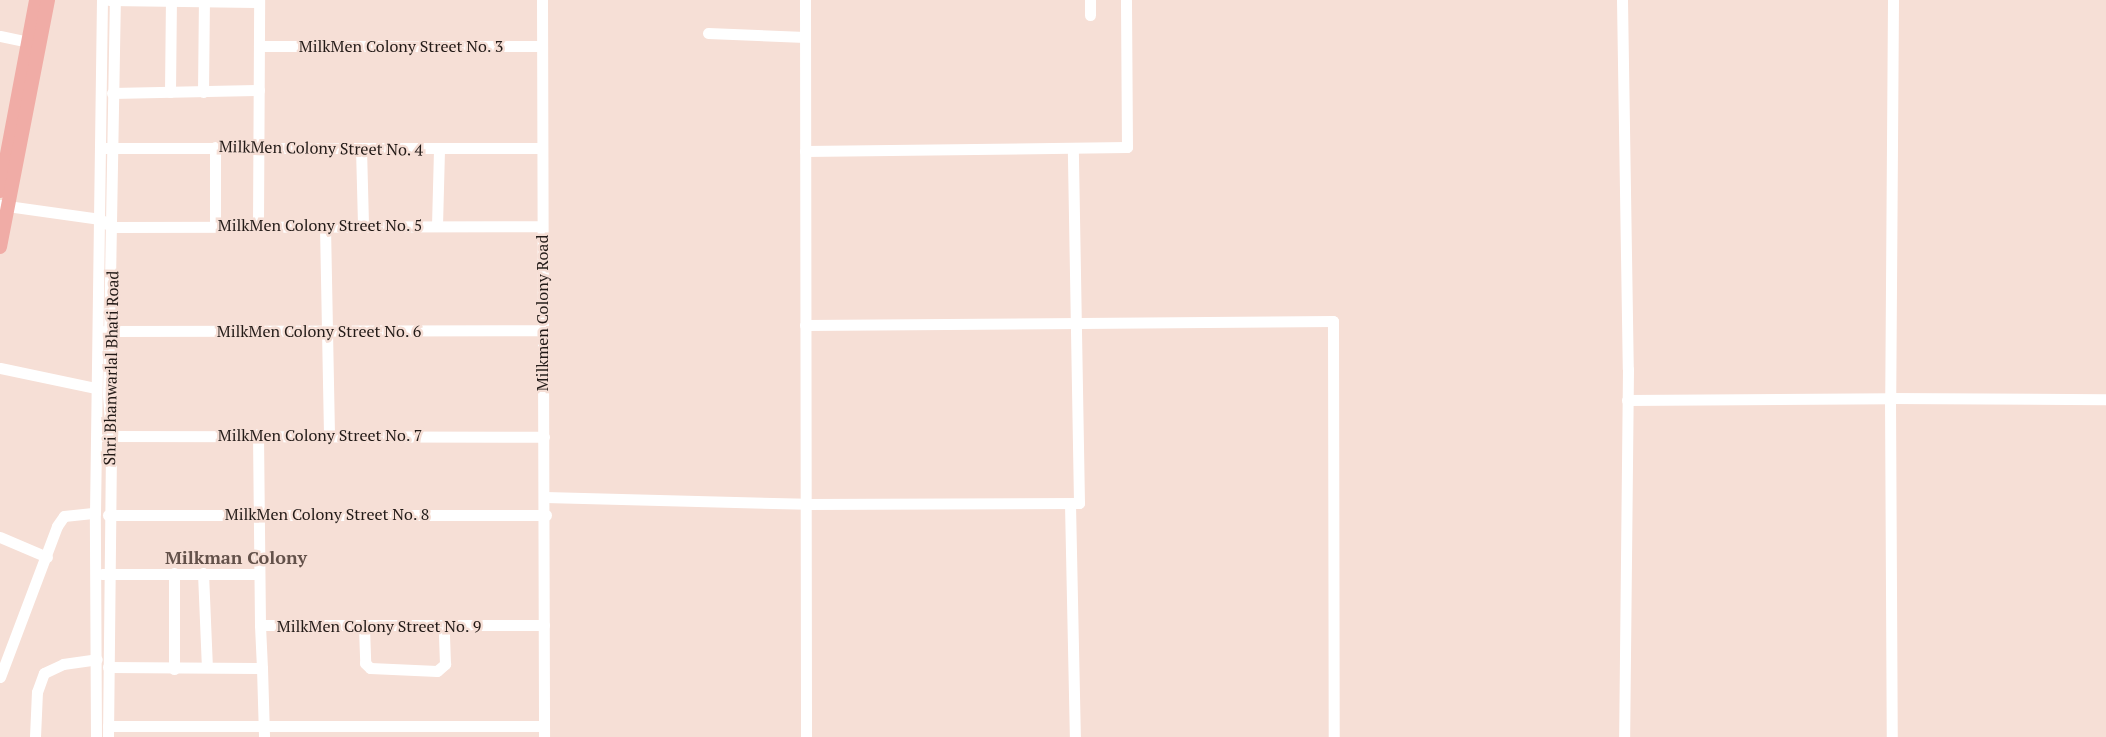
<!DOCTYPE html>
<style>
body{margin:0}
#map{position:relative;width:2106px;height:737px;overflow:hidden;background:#f6dfd6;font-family:"PT Serif",serif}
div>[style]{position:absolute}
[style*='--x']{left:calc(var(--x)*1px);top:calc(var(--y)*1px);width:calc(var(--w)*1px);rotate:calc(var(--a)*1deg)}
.minor>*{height:11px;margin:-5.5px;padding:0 5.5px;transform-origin:5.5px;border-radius:5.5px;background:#fff}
.major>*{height:14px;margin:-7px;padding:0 7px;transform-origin:7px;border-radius:7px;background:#f0aca6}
span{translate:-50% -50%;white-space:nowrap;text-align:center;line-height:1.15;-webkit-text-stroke:5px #f6dfd6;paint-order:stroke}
.street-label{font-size:16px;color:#221a17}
.neighbourhood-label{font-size:18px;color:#63514a;font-weight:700}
</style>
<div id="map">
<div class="minor">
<div style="--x:109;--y:0;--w:150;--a:0.8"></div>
<div style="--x:542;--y:0;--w:737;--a:89.84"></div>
<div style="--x:805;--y:0;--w:737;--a:89.92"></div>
<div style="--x:1622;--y:0;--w:369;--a:89.1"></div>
<div style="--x:1628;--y:369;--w:368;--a:90.6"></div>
<div style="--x:1893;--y:0;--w:398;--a:90.4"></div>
<div style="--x:1890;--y:398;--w:216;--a:0.3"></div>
<div style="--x:1090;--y:15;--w:15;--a:-90"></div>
<div style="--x:708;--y:33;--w:97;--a:2.4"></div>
<div style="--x:0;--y:36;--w:30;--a:12"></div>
<div style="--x:259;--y:46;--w:283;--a:0"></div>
<div style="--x:170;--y:92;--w:90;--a:-89.4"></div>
<div style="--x:203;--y:92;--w:89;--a:-89.4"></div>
<div style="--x:112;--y:93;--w:147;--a:-1.2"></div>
<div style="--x:105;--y:148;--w:437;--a:0"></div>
<div style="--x:361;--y:148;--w:77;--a:88.5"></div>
<div style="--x:805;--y:151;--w:322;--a:-0.7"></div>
<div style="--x:1127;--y:147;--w:147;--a:-90.4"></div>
<div style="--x:0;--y:205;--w:101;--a:8"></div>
<div style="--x:100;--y:219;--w:14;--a:34"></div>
<div style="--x:112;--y:227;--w:430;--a:-0.1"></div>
<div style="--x:215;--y:224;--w:77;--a:-90"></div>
<div style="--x:258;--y:224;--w:224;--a:-89.7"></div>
<div style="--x:325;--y:226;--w:208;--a:88.9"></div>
<div style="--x:437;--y:226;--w:76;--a:-88.5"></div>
<div style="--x:805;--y:325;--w:528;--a:-0.43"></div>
<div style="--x:1333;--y:321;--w:416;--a:89.9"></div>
<div style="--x:104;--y:331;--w:437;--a:-0.1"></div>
<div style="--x:0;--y:368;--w:98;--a:11.8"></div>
<div style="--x:1627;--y:400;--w:263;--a:-0.4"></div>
<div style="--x:1890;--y:398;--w:339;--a:89.7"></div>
<div style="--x:258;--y:434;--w:191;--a:89.4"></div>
<div style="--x:104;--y:436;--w:440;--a:0.1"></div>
<div style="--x:545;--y:497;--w:261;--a:1.5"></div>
<div style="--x:806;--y:504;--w:273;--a:-0.2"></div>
<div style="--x:1079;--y:503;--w:355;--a:-91"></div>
<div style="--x:1070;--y:504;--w:233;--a:88.8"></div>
<div style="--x:108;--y:515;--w:438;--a:0"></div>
<div style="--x:0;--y:537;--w:51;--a:23.1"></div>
<div style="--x:203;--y:573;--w:94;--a:87.6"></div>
<div style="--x:102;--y:574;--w:156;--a:0"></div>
<div style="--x:364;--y:627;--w:36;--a:88"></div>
<div style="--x:365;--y:663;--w:7;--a:45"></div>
<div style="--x:370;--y:668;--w:67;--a:2.6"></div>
<div style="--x:437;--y:671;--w:11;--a:-41"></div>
<div style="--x:445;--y:664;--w:38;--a:-92"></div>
<div style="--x:108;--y:667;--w:154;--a:0.4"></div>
<div style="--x:262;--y:668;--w:43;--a:-92.7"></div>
<div style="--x:260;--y:625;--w:284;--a:0"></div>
<div style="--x:262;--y:668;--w:69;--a:88.3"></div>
<div style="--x:174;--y:669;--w:96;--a:-90"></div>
<div style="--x:0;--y:677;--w:161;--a:-69.3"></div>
<div style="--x:57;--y:526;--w:12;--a:-55"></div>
<div style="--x:64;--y:516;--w:31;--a:-6"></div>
<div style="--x:108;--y:726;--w:435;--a:0"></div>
<div style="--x:35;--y:737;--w:45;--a:-87.5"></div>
<div style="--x:37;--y:692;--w:20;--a:-70"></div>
<div style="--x:44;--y:673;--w:21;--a:-25"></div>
<div style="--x:63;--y:664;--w:34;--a:-8"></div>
<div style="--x:96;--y:737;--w:224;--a:-90.3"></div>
<div style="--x:95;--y:513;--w:513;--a:-89.22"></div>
<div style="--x:108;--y:737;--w:301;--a:-89.4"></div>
<div style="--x:111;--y:436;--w:41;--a:-94.2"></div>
<div style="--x:108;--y:395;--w:395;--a:-89"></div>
</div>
<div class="major">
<div style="--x:0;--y:191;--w:194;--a:-79.3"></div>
<div style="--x:0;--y:247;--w:252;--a:-79"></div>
</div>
<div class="street-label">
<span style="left:401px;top:46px">MilkMen Colony Street No. 3</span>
<span style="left:321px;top:148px;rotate:1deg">MilkMen Colony Street No. 4</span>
<span style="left:320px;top:225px">MilkMen Colony Street No. 5</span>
<span style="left:542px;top:313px;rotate:-90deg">Milkmen Colony Road</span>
<span style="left:319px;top:331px">MilkMen Colony Street No. 6</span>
<span style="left:111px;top:368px;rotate:-89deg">Shri Bhanwarlal Bhati Road</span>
<span style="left:320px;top:435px">MilkMen Colony Street No. 7</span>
<span style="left:327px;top:514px">MilkMen Colony Street No. 8</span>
<span style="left:379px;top:626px">MilkMen Colony Street No. 9</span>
</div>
<div class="neighbourhood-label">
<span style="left:236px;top:557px">Milkman Colony</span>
</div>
</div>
